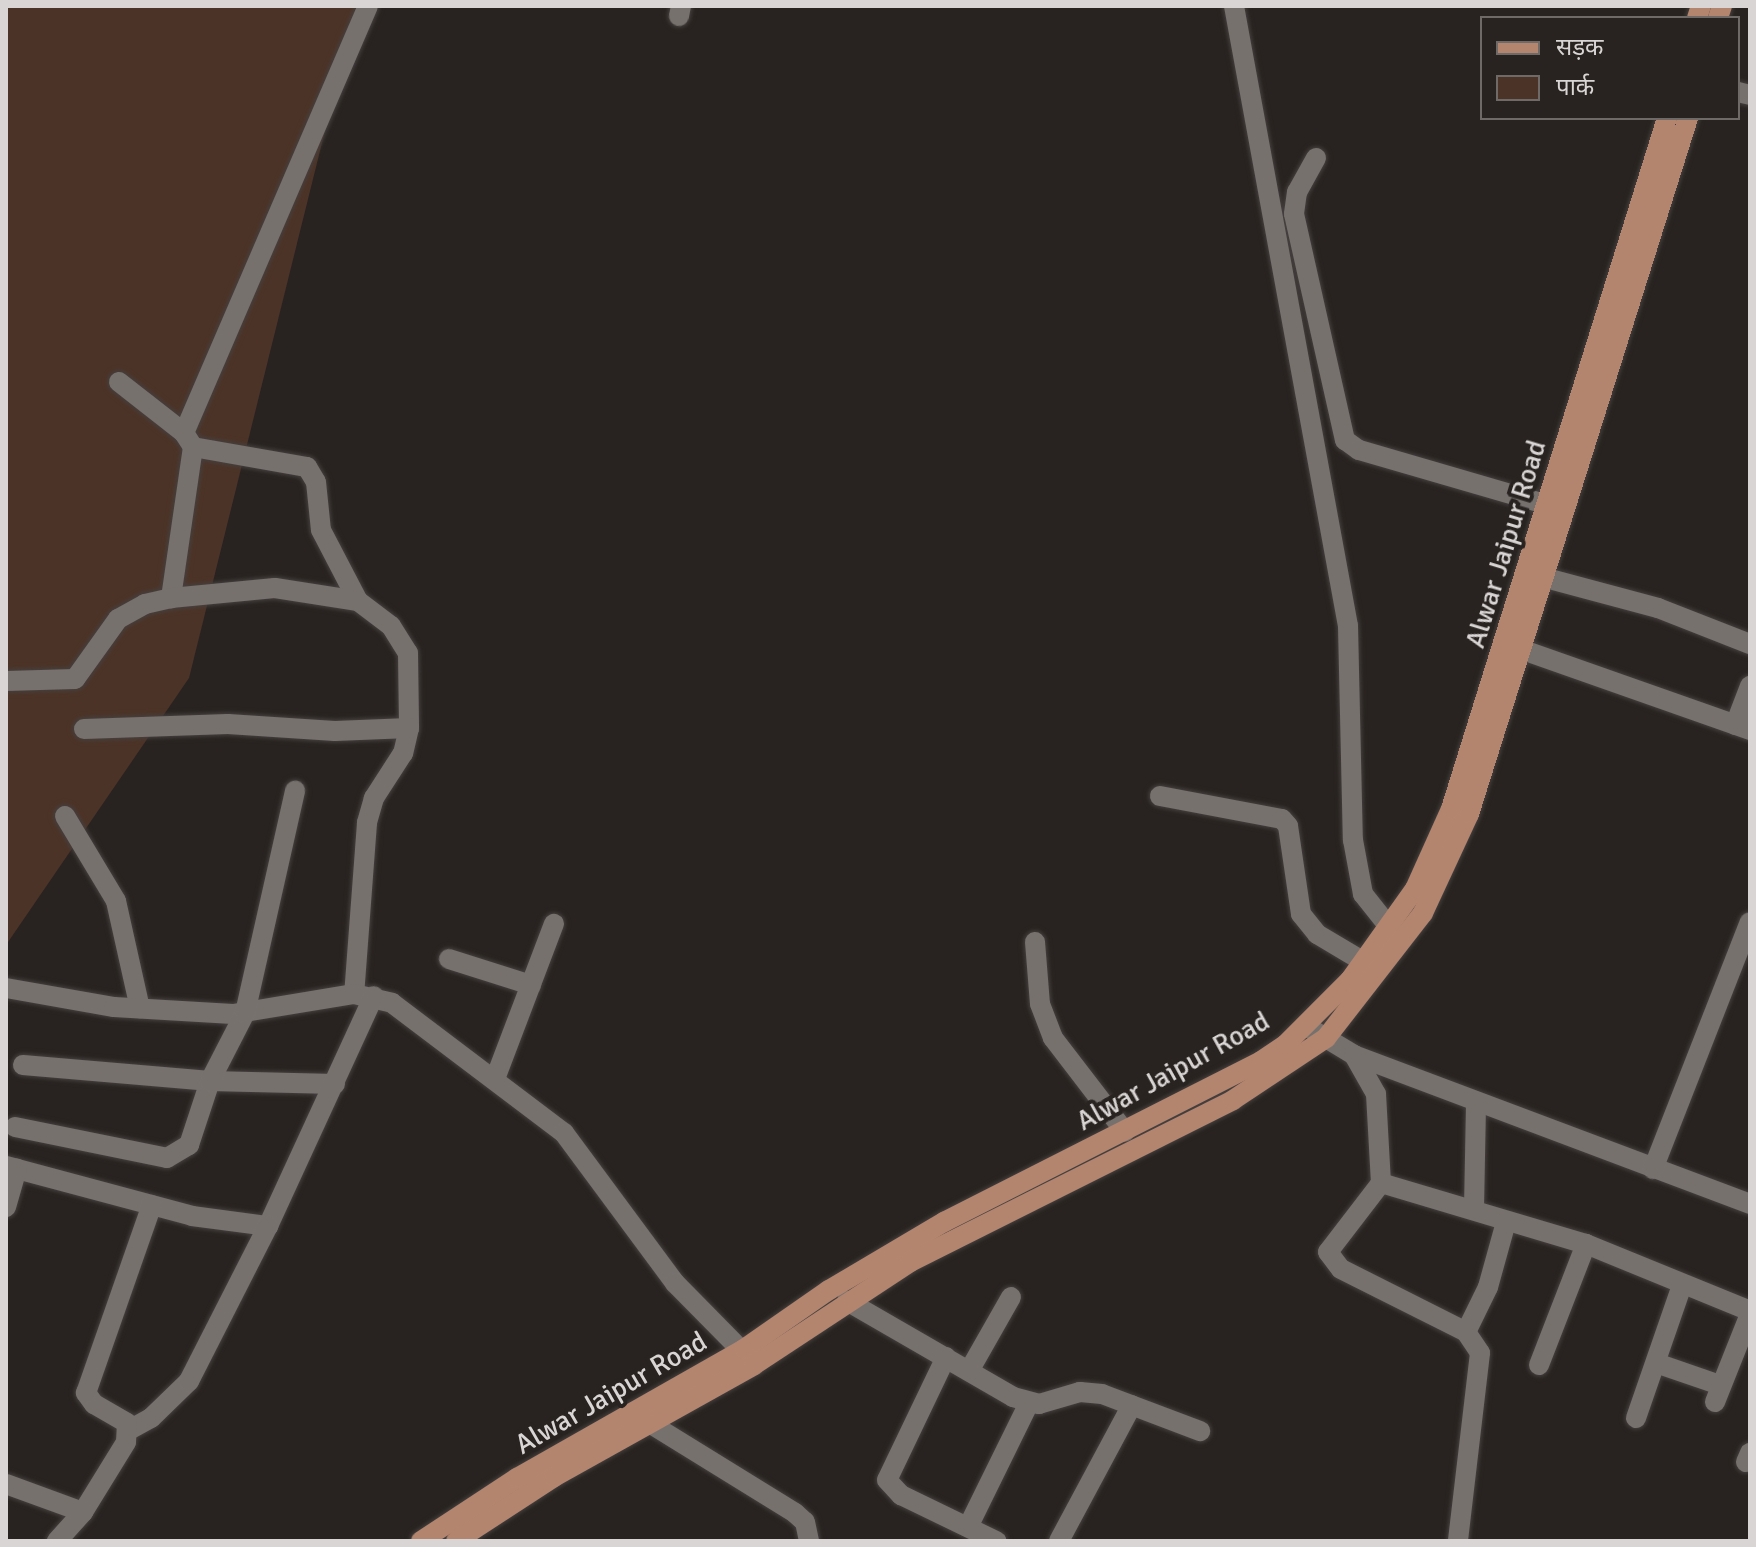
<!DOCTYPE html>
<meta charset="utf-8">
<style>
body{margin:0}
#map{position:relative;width:1756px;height:1547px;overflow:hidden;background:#282320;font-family:Signika,"Noto Sans Devanagari",sans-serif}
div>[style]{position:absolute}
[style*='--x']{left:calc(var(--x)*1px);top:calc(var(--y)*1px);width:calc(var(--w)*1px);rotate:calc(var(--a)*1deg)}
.green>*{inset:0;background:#4c3327}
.roads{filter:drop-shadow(0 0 2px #45403f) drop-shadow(0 0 2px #45403f)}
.minor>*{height:20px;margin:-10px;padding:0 10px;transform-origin:10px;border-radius:10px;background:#77716e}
.major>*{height:20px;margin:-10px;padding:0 10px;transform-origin:10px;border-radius:10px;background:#b3856e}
span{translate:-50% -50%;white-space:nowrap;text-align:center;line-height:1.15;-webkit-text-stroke:8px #282320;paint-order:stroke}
.street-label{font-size:28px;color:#d9d5d4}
.frame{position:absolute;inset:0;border:8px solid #d9d5d4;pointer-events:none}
.legend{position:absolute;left:1480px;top:16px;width:260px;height:104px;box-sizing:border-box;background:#282320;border:2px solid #6f6a68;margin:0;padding:10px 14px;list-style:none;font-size:24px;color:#d9d5d4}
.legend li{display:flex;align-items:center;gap:16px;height:40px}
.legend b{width:40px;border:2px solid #6f6a68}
</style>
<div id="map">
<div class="green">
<div style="clip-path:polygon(6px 6px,356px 6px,189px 678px,6px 945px)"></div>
</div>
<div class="roads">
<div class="minor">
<div style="--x:1234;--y:6;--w:630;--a:79.58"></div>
<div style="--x:1348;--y:626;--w:214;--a:88.7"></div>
<div style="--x:1353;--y:840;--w:55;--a:79.5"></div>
<div style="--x:1363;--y:894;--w:43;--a:51.5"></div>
<div style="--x:679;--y:16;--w:10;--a:-79"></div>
<div style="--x:1738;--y:92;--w:12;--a:14"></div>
<div style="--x:1316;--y:158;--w:39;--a:119"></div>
<div style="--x:1297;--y:192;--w:22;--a:98"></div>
<div style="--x:1294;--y:214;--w:232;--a:77.3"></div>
<div style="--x:1345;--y:440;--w:17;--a:36"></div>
<div style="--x:1359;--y:450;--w:197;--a:16.2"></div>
<div style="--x:119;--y:382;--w:83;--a:38.1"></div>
<div style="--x:184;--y:433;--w:17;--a:57"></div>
<div style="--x:193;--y:447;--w:153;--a:98.3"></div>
<div style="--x:184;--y:433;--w:465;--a:-66.7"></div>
<div style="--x:193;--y:447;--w:116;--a:10"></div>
<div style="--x:307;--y:467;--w:17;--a:59"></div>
<div style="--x:316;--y:482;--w:48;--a:84.1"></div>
<div style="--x:321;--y:530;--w:80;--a:62.5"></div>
<div style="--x:1546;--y:578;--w:116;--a:15"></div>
<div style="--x:1658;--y:608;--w:99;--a:21.4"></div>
<div style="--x:1523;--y:650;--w:241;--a:19.4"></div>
<div style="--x:6;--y:681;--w:69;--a:-1.7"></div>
<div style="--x:75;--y:679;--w:74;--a:-54.4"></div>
<div style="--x:118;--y:619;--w:31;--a:-29"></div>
<div style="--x:145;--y:604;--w:27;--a:-13"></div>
<div style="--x:171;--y:598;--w:104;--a:-5.5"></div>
<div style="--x:275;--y:588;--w:84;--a:8.9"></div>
<div style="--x:358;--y:601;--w:41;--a:37.1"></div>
<div style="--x:391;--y:626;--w:32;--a:58"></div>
<div style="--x:408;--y:653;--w:75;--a:89.2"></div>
<div style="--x:409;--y:728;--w:26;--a:103"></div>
<div style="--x:403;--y:753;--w:54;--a:122.8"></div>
<div style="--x:374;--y:798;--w:26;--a:106"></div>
<div style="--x:367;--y:823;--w:171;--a:94.3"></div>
<div style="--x:1735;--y:725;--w:42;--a:-69"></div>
<div style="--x:84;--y:729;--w:144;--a:-2"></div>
<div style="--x:228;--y:724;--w:107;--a:3.7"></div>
<div style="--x:335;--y:731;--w:74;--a:-2.3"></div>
<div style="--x:1160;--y:796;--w:124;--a:10.7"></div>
<div style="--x:1282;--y:819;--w:9;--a:49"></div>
<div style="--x:1288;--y:826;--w:89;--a:81.6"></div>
<div style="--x:1301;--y:914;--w:26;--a:51"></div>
<div style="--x:1317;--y:934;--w:55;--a:30.8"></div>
<div style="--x:65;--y:816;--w:99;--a:59"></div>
<div style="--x:116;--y:901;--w:110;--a:77.4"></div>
<div style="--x:1035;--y:942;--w:62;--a:85.4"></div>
<div style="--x:1040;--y:1004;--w:36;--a:69"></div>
<div style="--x:1053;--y:1038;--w:118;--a:52.5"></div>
<div style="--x:449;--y:959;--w:86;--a:17.6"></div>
<div style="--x:6;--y:988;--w:110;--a:10"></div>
<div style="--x:114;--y:1007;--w:119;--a:3.4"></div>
<div style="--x:233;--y:1014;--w:123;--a:-9.4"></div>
<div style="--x:354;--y:994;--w:39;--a:13"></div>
<div style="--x:392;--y:1003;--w:216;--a:37.1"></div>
<div style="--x:564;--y:1133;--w:187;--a:53.5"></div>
<div style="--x:675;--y:1283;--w:110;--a:45.4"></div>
<div style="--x:1306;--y:1026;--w:56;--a:31.1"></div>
<div style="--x:1354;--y:1055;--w:423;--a:20.6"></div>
<div style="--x:1354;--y:1055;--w:45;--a:60.6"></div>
<div style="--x:1376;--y:1094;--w:89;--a:86.8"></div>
<div style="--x:1381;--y:1183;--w:87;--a:127.5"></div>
<div style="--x:1328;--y:1252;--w:21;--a:53"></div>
<div style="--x:1341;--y:1269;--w:140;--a:26.7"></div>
<div style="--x:1466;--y:1332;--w:25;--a:56"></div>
<div style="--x:1480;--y:1353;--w:189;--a:96.7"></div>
<div style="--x:23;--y:1065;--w:188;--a:4.9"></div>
<div style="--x:210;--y:1081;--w:125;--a:1.4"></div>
<div style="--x:495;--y:1079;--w:166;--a:-69.2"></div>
<div style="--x:15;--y:1127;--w:155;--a:11.5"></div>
<div style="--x:167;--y:1158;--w:26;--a:-31"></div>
<div style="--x:189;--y:1145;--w:67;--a:-71.8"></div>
<div style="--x:210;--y:1081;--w:76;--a:-62.8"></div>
<div style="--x:245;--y:1013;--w:228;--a:-77.3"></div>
<div style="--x:6;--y:1166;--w:193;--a:15"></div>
<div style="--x:192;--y:1216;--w:77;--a:7.5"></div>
<div style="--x:268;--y:1226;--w:253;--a:-65.3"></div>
<div style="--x:1653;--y:1169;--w:265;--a:-68.6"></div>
<div style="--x:1381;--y:1183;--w:214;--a:16.6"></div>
<div style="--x:1586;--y:1244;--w:177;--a:22.2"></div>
<div style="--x:6;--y:1207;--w:40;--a:-74"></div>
<div style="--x:1474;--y:1209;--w:106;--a:-88.9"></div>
<div style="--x:847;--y:1301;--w:192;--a:30"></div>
<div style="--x:1013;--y:1397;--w:27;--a:15"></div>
<div style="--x:1039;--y:1404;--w:43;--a:-16.3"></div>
<div style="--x:1080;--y:1392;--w:22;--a:5"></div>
<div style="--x:1102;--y:1394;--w:105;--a:20.7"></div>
<div style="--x:1466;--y:1332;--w:50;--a:-63.9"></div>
<div style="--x:1488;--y:1287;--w:67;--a:-74.5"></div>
<div style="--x:946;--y:1357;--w:136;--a:115.6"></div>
<div style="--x:887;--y:1480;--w:21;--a:47"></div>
<div style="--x:901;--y:1495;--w:106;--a:25.8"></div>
<div style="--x:1656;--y:1363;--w:68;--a:19"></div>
<div style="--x:1539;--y:1365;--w:130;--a:-68.8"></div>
<div style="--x:969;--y:1371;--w:85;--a:-60.4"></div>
<div style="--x:1715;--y:1402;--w:95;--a:-68.3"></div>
<div style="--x:1636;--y:1418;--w:141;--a:-70.9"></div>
<div style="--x:651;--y:1424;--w:169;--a:31.7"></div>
<div style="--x:795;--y:1513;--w:13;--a:42"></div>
<div style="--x:805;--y:1522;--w:19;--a:78"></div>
<div style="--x:129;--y:1430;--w:25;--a:-29"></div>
<div style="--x:151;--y:1418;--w:53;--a:-44.2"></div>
<div style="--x:189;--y:1381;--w:174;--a:-63"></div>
<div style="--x:1746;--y:1462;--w:10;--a:-66"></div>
<div style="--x:6;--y:1484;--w:82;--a:20"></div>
<div style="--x:968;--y:1527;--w:138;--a:-63.8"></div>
<div style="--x:57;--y:1541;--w:39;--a:-48"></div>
<div style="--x:83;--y:1512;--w:82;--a:-58.4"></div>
<div style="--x:126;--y:1442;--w:19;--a:-87"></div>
<div style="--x:127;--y:1423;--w:38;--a:-150"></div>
<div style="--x:94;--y:1404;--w:14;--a:-126"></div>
<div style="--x:86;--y:1393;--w:199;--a:-70.7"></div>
<div style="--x:1059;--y:1541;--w:154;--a:-61.8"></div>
</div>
<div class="major">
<div style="--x:1697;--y:18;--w:13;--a:-72"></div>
<div style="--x:1718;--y:18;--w:13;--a:-72"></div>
<div style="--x:421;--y:1541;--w:115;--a:-33.3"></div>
<div style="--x:517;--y:1478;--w:261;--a:-29.6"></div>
<div style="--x:744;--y:1349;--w:103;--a:-34.8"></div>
<div style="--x:829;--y:1290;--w:134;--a:-30.6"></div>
<div style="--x:944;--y:1222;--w:356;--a:-26.9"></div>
<div style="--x:1261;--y:1061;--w:30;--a:-34"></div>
<div style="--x:1286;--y:1044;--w:91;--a:-45"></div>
<div style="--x:1350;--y:980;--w:112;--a:-54.5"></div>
<div style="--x:1415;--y:889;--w:88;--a:-65.8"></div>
<div style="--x:1451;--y:809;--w:724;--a:-72.64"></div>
<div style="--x:456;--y:1541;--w:117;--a:-33.1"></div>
<div style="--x:554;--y:1477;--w:229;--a:-29.2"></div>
<div style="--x:754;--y:1365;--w:187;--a:-33.4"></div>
<div style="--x:910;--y:1262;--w:361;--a:-26.6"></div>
<div style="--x:1233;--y:1100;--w:112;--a:-33.7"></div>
<div style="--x:1326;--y:1038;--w:158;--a:-52.2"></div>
<div style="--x:1423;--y:913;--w:109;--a:-65.1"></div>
<div style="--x:1469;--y:814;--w:730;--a:-72.53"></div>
</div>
</div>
<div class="street-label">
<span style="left:1506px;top:544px;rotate:-73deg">Alwar Jaipur Road</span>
<span style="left:1173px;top:1071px;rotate:-29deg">Alwar Jaipur Road</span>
<span style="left:611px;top:1393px;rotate:-30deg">Alwar Jaipur Road</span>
</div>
<div class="frame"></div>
<ul class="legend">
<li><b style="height:10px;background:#b3856e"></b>सड़क</li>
<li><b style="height:22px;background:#4c3327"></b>पार्क</li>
</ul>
</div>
